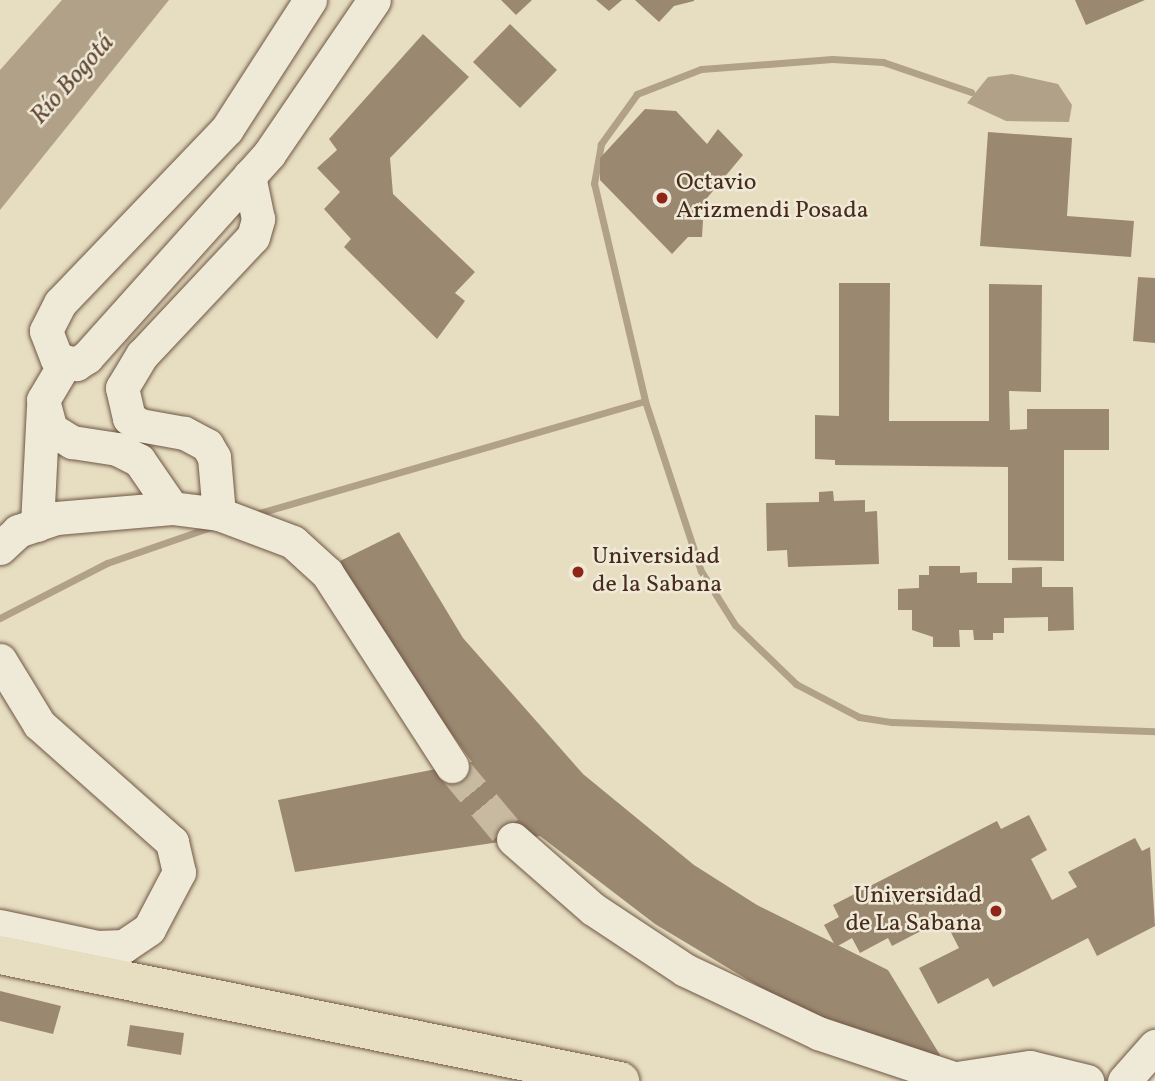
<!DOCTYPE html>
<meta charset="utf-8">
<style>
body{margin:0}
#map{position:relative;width:1155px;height:1081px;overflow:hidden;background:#e7dec2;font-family:Vollkorn,serif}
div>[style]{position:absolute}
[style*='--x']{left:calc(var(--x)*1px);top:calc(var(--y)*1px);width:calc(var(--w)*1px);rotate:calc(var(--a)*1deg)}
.water>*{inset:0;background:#b1a189}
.stream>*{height:7px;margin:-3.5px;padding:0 3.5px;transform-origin:3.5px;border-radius:3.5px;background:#b1a189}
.building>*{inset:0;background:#9b8871}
.minor-tunnel>*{height:33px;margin-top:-16.5px;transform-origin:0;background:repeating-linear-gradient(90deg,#c7baa0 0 33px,transparent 0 50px)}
.roads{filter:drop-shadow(0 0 2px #705744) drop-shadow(0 0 2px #705744)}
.minor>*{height:33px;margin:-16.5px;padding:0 16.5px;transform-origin:16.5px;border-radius:16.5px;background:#efead7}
.highway>*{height:38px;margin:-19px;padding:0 19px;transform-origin:19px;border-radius:19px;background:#e7dec2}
.dots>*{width:19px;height:19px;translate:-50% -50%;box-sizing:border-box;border:4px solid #efead7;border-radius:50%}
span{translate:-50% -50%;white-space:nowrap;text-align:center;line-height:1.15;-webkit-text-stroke:5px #efead7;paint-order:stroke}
.poi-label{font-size:24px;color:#482a1a}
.left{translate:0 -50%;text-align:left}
.right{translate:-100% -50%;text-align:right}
.water-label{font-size:26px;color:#624836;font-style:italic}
</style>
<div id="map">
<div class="water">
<div style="clip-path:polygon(62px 0,169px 0,0 210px,0 70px)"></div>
<div style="clip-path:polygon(1012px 74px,1058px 84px,1072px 105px,1069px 122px,1006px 121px,967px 103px,988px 77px)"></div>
</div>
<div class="stream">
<div style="--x:971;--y:92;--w:93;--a:-161.2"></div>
<div style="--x:883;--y:62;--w:51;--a:-176.6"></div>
<div style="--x:832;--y:59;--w:131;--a:175.6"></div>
<div style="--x:701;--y:69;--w:69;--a:158.7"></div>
<div style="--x:637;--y:94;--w:62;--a:125.8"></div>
<div style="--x:601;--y:144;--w:40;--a:100"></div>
<div style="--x:594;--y:183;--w:224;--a:76.8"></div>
<div style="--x:645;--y:401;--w:179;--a:71.8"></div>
<div style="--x:701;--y:571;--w:64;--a:57.8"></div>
<div style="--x:735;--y:625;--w:85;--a:44"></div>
<div style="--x:796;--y:684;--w:71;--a:27.6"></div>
<div style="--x:859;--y:717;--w:33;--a:9"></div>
<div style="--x:892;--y:722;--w:263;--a:2"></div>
<div style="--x:256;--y:514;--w:405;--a:-16.2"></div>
<div style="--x:0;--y:618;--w:120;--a:-27.2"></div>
<div style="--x:107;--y:563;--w:113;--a:-19.1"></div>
</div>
<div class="building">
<div style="clip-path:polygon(501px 0,532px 0,516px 15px)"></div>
<div style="clip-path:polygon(596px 0,622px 0,609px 11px)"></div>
<div style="clip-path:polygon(635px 0,694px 0,694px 1px,674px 6px,659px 22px)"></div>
<div style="clip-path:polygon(1075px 0,1145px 0,1086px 25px)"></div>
<div style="clip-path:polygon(510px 24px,557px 70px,520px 108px,473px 62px)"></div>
<div style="clip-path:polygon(423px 34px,469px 77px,390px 158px,393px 194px,475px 272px,455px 293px,465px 301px,437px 339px,344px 247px,351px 239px,324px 209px,340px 192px,317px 168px,337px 150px,329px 139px)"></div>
<div style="clip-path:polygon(645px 109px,676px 111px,707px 144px,718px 129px,743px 155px,692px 216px,703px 220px,702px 237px,688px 237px,672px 254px,600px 180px,600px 158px)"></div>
<div style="clip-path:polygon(988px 132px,1072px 138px,1067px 216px,1134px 221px,1131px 257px,980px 246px)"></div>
<div style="clip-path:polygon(1138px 277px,1155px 278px,1155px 343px,1133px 341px)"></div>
<div style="clip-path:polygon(839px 283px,890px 283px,889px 421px,989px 421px,989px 284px,1042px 285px,1041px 392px,1009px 391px,1010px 430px,1027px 429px,1027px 409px,1109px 409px,1109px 450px,1064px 450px,1064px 561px,1008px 560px,1008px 467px,835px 465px,835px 460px,815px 459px,815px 415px,839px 416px)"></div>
<div style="clip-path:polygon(833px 491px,834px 501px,865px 500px,865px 512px,877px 511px,879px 564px,788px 567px,787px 550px,767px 551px,766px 503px,819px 502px,819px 492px)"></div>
<div style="clip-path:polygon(399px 532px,463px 638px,583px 774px,694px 865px,757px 905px,888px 970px,940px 1055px,931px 1061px,862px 1036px,770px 993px,655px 924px,540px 836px,295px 872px,278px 800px,472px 762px,373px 625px,340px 561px)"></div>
<div style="clip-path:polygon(929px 566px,960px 566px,960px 573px,977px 572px,977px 583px,1012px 583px,1012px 568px,1042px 567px,1042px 587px,1073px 587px,1074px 630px,1048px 631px,1048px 617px,1004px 618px,1004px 633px,993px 633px,993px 640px,974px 640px,973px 630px,959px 630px,960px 647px,933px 647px,933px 637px,912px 630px,912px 610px,898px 610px,898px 589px,919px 588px,919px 575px,929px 575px)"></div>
<div style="clip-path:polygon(1029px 815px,1047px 850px,1031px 859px,1052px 900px,1077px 887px,1068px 872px,1135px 838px,1142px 851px,1150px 847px,1155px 926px,1097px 956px,1088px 938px,993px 987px,988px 978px,938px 1004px,919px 968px,959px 948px,944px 919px,892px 946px,888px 938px,860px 953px,852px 938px,836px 947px,824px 925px,839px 917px,833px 905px,997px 821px,1001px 829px)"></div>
<div style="clip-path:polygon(0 991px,61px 1006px,53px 1034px,0 1021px)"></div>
<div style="clip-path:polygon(130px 1025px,184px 1033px,181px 1055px,127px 1046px)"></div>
</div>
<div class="minor-tunnel">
<div style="--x:452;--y:766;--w:95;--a:50.1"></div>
</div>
<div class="roads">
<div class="minor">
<div style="--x:310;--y:0;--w:153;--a:122.8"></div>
<div style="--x:227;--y:129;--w:241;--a:133.8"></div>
<div style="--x:60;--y:303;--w:31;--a:117"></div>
<div style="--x:46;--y:331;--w:30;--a:69"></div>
<div style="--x:57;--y:359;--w:20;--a:15"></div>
<div style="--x:76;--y:364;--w:13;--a:-32"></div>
<div style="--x:87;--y:357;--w:273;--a:-48.1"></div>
<div style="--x:269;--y:154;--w:186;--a:-55.7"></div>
<div style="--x:65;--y:363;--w:43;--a:120.7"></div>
<div style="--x:43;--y:400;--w:30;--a:75"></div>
<div style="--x:51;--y:429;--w:25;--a:32"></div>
<div style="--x:72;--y:442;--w:46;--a:8.8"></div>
<div style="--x:117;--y:449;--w:25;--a:27"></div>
<div style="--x:139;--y:460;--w:58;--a:55.5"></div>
<div style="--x:219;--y:514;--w:57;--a:-95"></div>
<div style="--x:214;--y:457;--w:14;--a:-120"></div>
<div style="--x:207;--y:445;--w:26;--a:-152"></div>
<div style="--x:184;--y:433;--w:45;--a:-169.7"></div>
<div style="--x:140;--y:425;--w:13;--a:-148"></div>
<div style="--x:129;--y:418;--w:31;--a:-103"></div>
<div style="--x:122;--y:388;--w:39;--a:-59"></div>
<div style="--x:142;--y:355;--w:162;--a:-46.8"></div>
<div style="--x:253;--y:237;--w:19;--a:-74"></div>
<div style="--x:258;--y:219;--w:44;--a:-101.8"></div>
<div style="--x:37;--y:525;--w:117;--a:-87.1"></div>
<div style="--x:0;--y:548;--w:25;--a:-43"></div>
<div style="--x:18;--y:531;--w:40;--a:-18.9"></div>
<div style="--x:56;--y:518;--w:116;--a:-4.9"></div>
<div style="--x:172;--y:508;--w:47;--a:7.3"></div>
<div style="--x:219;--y:514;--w:79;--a:20.7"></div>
<div style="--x:293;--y:542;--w:46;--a:42.4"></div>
<div style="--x:327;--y:573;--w:230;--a:57.1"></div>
<div style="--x:0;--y:660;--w:75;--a:58.6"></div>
<div style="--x:39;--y:724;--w:178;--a:41.6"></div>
<div style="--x:172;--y:842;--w:31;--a:77"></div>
<div style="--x:179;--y:872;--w:64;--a:117.8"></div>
<div style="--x:149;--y:929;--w:30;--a:146"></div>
<div style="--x:124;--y:946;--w:27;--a:178"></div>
<div style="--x:97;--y:947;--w:99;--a:-167.8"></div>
<div style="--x:513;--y:839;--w:106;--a:41.2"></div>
<div style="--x:593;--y:909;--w:110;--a:33.5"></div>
<div style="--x:685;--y:970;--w:147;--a:25.3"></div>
<div style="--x:818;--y:1033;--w:152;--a:18.4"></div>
<div style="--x:957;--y:1078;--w:74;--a:-8.6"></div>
<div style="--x:1030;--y:1067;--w:59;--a:13.8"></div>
<div style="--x:1124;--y:1081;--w:47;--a:-48.5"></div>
</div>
<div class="highway">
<div style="--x:0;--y:955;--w:633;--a:11.49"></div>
</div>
</div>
<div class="dots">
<div style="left:662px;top:198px;background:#8f2418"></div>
<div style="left:578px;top:572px;background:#8f2418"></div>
<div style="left:996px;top:911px;background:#8f2418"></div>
</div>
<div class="poi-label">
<span class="left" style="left:676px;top:198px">Octavio<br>Arizmendi Posada</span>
<span class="left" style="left:592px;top:572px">Universidad<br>de la Sabana</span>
<span class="right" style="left:982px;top:911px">Universidad<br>de La Sabana</span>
</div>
<div class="water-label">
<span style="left:73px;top:80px;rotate:-48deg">Río Bogotá</span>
</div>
</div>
